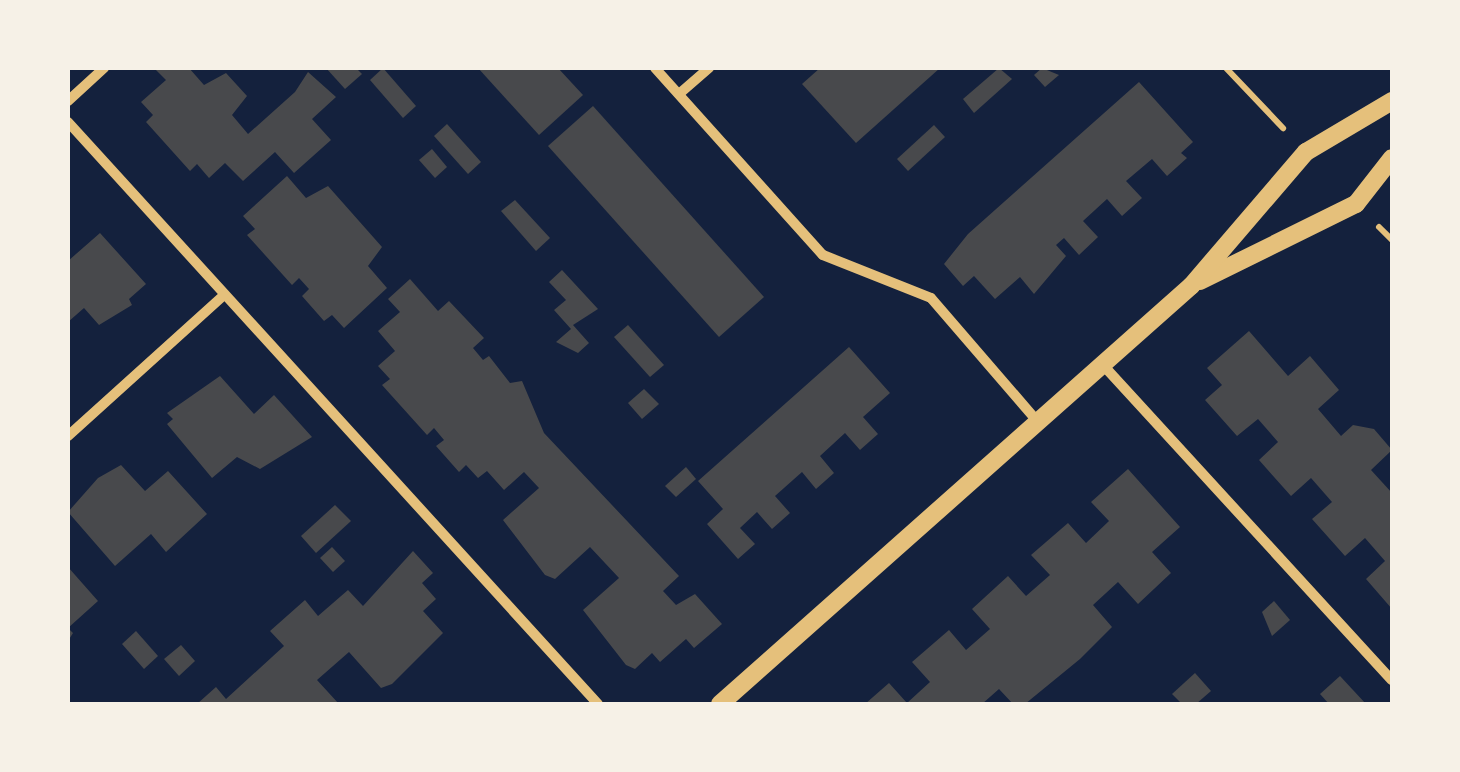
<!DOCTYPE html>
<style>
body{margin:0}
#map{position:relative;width:1460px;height:772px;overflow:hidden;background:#14213d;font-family:"Roboto Condensed",sans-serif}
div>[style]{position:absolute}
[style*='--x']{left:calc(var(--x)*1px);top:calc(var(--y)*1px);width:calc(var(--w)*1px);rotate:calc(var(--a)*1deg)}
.building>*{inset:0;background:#48494c}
.path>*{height:6px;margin:-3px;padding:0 3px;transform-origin:3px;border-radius:3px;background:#e5c07b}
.minor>*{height:10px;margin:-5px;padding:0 5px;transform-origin:5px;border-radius:5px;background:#e5c07b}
.tertiary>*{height:18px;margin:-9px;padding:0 9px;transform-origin:9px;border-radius:9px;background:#e5c07b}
span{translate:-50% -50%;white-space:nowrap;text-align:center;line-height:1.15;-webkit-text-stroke:8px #f6f1e7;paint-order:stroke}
.frame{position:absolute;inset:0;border:70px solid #f6f1e7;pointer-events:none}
</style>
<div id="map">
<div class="building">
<div style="clip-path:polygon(154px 68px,189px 68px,204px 85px,226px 73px,247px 96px,232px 115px,248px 134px,295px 92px,308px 72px,336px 97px,312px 119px,331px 140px,294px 173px,275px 152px,243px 181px,225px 163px,209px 178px,197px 164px,190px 171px,146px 122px,153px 115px,141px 102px,166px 80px)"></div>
<div style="clip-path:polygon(326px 68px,356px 68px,362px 74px,345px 89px)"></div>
<div style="clip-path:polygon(383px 68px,416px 106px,403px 118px,370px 80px)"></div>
<div style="clip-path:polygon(478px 68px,558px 68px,583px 95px,539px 135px)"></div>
<div style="clip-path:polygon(820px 68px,940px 68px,856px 143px,802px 84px)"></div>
<div style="clip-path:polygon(999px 68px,1012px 79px,974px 113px,963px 99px)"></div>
<div style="clip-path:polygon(1042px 68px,1059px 75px,1045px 87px,1034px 75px)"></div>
<div style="clip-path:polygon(1139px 82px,1193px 142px,1181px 153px,1187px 158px,1167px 176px,1152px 159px,1126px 181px,1142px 198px,1122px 216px,1107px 199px,1083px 221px,1098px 237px,1079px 255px,1064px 238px,1056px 245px,1066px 256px,1034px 294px,1020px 277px,995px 299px,974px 276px,963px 286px,944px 264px,968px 234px)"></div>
<div style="clip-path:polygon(593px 106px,764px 297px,719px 337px,548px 146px)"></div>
<div style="clip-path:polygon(447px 124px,481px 162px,468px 174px,434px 136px)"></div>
<div style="clip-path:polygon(934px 125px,945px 137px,908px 171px,897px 159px)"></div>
<div style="clip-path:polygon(432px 149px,447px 167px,435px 178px,419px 160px)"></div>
<div style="clip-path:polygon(287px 176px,306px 198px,328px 186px,382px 247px,368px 266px,387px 288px,344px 328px,332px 315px,324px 321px,302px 296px,309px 289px,299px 278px,292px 285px,247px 235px,255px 229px,243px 216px)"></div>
<div style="clip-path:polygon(515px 200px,550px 238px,536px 251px,501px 211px)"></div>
<div style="clip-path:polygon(100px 233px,146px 284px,129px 299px,132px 305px,99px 325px,84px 308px,68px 322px,68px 261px)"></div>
<div style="clip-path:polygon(562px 270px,598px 309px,573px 325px,589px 343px,578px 353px,556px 342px,571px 329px,554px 310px,566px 300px,549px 282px)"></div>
<div style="clip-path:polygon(410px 279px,438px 311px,449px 301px,484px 338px,473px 348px,483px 360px,489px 356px,510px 383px,522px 381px,544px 433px,679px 576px,663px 591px,676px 605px,695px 594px,722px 624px,694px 648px,686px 639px,660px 662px,652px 653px,635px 669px,626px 665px,583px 610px,619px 578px,590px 547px,555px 579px,545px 575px,503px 520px,539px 488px,524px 472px,504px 490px,487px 471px,478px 478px,466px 465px,459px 472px,436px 446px,444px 440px,434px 428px,427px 435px,382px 385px,390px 379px,378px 366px,395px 351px,378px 331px,400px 312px,388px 299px)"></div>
<div style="clip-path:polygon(628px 325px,664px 365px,650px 377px,614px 337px)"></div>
<div style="clip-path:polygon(1249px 331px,1288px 376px,1310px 356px,1339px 390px,1318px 409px,1341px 436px,1353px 425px,1374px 429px,1392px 450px,1371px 470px,1392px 493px,1392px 609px,1366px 579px,1385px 561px,1365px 538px,1345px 556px,1312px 519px,1332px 502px,1311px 478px,1291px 496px,1259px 460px,1278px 442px,1258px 419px,1237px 436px,1205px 400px,1222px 385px,1207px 368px)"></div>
<div style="clip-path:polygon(849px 347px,890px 393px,863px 417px,878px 434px,860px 450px,845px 433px,820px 456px,834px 473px,816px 489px,802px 472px,775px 496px,790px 513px,772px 529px,757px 512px,740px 528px,755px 544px,738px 559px,707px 524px,723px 509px,698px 481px)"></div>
<div style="clip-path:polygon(220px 376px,254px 414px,274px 395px,312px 437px,260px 469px,237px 457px,212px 478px,167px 424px,173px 419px,167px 413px)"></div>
<div style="clip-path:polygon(644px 389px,659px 404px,642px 419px,628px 403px)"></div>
<div style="clip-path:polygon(121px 465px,145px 491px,168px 471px,207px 514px,166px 552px,151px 534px,115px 566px,68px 512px,98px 478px)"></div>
<div style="clip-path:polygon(686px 467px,696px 479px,676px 497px,665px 486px)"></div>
<div style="clip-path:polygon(1128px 469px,1180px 527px,1152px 552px,1171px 573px,1138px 604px,1118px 582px,1093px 605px,1112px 627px,1080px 659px,1025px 704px,1013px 704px,999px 689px,982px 704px,865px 704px,889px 683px,907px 703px,930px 682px,912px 662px,949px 630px,966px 650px,990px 629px,972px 609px,1008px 576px,1026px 596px,1050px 575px,1031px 555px,1068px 523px,1086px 543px,1109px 521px,1091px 502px)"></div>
<div style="clip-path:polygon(335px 505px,351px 521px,316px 553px,301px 536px)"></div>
<div style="clip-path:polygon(332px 547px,345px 561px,333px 572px,320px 558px)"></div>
<div style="clip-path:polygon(413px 551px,433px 573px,422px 583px,436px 599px,423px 611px,443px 633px,392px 684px,381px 688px,349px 652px,317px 680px,339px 704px,197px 704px,216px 687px,226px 699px,284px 646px,270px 631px,305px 600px,318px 616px,348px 590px,363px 606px)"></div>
<div style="clip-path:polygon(68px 567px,98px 601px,68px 628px,73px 633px,68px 641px)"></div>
<div style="clip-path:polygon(1274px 601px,1290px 620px,1272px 636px,1262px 612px)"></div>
<div style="clip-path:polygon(136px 631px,158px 656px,144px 669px,122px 644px)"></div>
<div style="clip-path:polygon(181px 645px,195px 661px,179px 676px,164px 659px)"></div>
<div style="clip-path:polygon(1195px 673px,1211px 691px,1196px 704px,1182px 704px,1172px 694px)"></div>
<div style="clip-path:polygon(1340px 676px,1366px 704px,1329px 704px,1320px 694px)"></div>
</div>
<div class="path">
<div style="--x:1226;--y:68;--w:83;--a:46.5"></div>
<div style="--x:1379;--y:227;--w:18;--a:45"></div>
</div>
<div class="minor">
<div style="--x:655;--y:68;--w:251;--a:48.1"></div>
<div style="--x:823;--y:255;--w:116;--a:21.7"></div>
<div style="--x:931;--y:298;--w:164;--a:49.2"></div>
<div style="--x:679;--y:94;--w:40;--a:-41"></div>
<div style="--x:68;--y:101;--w:49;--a:-42.5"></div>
<div style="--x:68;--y:122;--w:787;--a:47.68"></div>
<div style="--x:1103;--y:365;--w:427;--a:47.5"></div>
<div style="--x:68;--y:436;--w:209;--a:-42.1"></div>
</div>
<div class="tertiary">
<div style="--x:1200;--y:281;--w:174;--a:-26.3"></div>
<div style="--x:1356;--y:204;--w:58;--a:-52"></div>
<div style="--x:720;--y:704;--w:630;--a:-41.59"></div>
<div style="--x:1191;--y:286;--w:177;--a:-49.4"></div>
<div style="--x:1306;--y:152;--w:100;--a:-30.7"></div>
</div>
<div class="frame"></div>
</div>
